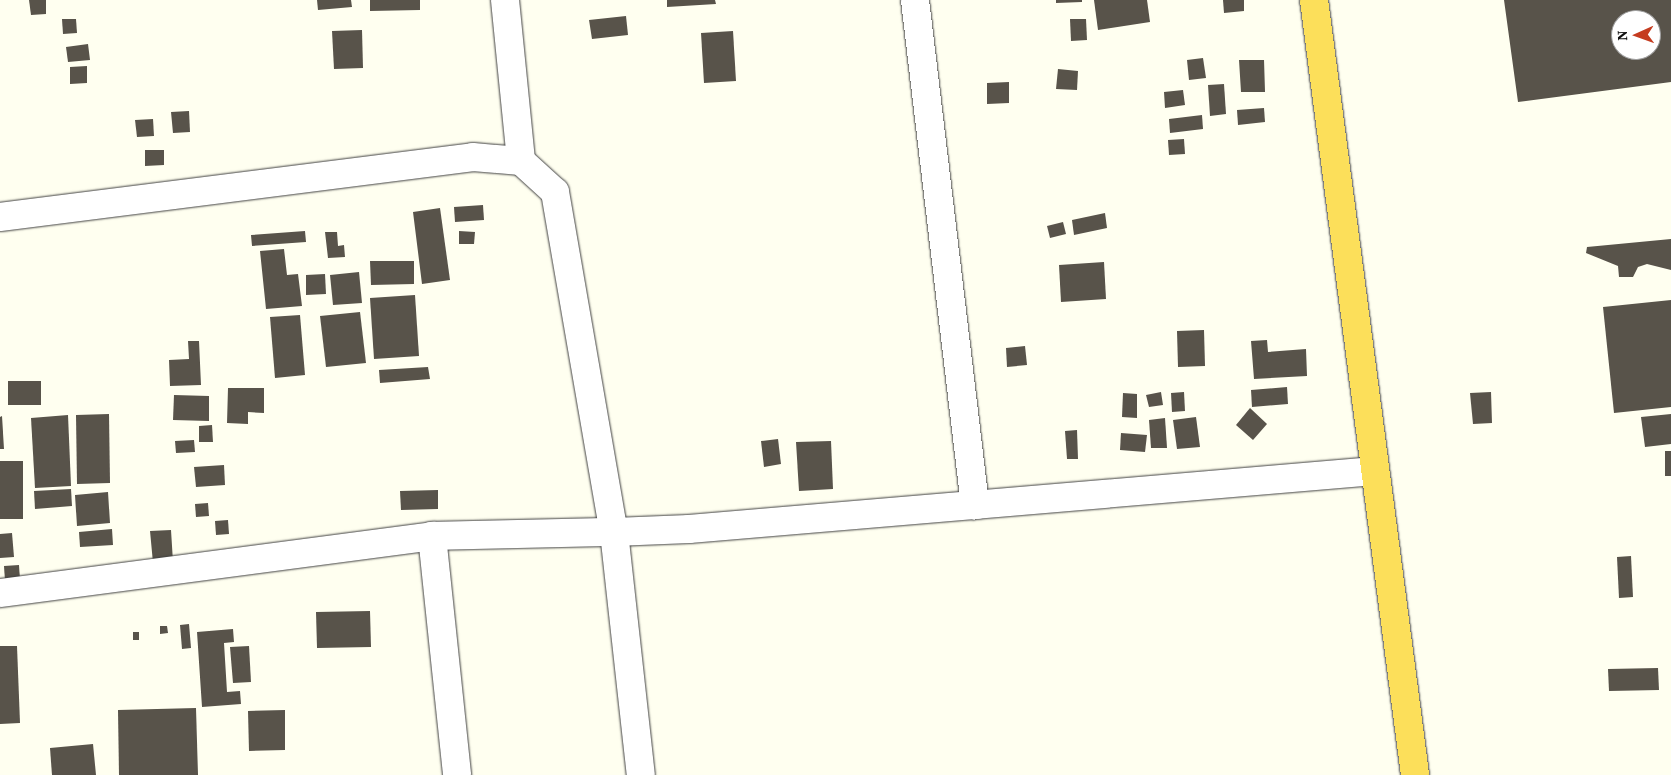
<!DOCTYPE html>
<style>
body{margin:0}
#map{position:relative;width:1671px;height:775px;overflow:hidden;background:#fffff0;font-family:"Source Serif 4",serif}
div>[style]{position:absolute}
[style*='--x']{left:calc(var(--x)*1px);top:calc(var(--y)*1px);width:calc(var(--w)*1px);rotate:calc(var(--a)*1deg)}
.building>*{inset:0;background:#58534a}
.roads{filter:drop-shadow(0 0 1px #424242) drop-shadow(0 0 1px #424242)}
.minor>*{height:28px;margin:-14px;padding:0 14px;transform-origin:14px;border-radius:14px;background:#fff}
.trunk>*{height:28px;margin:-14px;padding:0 14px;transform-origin:14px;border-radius:14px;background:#fcdf5a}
span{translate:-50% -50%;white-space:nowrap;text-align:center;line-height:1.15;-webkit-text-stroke:5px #fff;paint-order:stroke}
.north{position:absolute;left:1611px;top:10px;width:50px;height:50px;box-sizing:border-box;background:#fff;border:1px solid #9f9f9f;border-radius:50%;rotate:268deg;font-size:14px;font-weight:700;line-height:20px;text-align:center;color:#0f0f0f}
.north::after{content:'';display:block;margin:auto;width:18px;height:22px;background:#c53c20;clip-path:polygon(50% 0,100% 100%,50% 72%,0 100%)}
</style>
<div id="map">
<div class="building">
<div style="clip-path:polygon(29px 0,46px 0,46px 14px,31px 15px)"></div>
<div style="clip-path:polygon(317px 0,351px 0,352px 7px,318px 10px)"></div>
<div style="clip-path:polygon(370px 0,420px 0,420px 10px,370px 11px)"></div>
<div style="clip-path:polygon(667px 0,715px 0,716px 4px,667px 7px)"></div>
<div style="clip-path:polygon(1056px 0,1082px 0,1082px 2px,1056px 3px)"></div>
<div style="clip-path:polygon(1094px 0,1147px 0,1150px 22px,1098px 30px)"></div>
<div style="clip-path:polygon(1223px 0,1244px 0,1244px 11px,1224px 13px)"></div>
<div style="clip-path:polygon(evenodd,1504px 0,1671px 0,1671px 82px,1518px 102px,1504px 0,1621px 20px,1651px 20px,1651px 50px,1621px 50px,1621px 20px)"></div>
<div style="clip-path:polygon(626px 16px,628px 35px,592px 39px,589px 20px)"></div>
<div style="clip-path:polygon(62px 19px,76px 19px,77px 33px,63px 34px)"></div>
<div style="clip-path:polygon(1070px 19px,1086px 19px,1087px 40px,1071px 41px)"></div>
<div style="clip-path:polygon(362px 30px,363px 68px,334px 69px,332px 31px)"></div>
<div style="clip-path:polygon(733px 31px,736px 81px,704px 83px,701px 33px)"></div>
<div style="clip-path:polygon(88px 44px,90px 60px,68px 62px,66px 47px)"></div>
<div style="clip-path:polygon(1203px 58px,1206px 78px,1189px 80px,1187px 60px)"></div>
<div style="clip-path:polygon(1239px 60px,1264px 60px,1265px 92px,1241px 92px)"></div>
<div style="clip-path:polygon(87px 66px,87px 83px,70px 84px,70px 67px)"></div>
<div style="clip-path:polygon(1058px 69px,1078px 71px,1077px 90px,1056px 89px)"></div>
<div style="clip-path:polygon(1009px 82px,1009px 103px,987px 104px,987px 83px)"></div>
<div style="clip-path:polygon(1224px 84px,1226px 114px,1210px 116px,1208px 85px)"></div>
<div style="clip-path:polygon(1183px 90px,1185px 105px,1165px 108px,1164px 92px)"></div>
<div style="clip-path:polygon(1264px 108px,1265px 122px,1238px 125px,1237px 110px)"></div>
<div style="clip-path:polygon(189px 111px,190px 132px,173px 133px,171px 112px)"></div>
<div style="clip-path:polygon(1202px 115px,1203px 129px,1170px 133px,1169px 119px)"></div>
<div style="clip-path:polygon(153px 119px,154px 136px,137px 137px,135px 120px)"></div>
<div style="clip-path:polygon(1184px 139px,1185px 154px,1169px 155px,1168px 140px)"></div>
<div style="clip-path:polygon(145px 150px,164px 150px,164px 165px,145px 166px)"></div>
<div style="clip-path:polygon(483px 205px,484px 220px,455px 222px,454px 207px)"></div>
<div style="clip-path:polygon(440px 208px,450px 280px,422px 284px,413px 212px)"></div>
<div style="clip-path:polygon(1105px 213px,1107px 228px,1074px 235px,1072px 220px)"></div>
<div style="clip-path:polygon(1063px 222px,1066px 234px,1050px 238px,1047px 226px)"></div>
<div style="clip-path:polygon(305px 231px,306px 242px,252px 246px,251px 235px)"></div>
<div style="clip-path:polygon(459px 231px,475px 232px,474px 244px,459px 244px)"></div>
<div style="clip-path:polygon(325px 232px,337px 232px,338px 246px,344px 245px,345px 257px,328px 258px)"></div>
<div style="clip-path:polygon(1671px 239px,1671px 270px,1647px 264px,1638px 267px,1633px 277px,1619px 277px,1618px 266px,1586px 253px,1587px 247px)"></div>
<div style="clip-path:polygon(284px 249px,287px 275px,298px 274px,302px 306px,266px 309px,260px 251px)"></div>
<div style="clip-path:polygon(370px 261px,414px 261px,414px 284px,371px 285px)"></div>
<div style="clip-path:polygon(1104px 262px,1106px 299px,1061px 302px,1059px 265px)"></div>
<div style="clip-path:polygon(359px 272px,362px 303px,333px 305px,330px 275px)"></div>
<div style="clip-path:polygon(325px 274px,326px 294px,306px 295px,306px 275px)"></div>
<div style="clip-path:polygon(415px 295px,419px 356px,374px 359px,370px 298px)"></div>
<div style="clip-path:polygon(1671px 300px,1671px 407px,1614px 413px,1603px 307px)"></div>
<div style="clip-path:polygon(360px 312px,366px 363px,326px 367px,320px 316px)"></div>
<div style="clip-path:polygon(300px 315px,305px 375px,275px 378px,270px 317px)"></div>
<div style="clip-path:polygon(1204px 330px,1205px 366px,1178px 367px,1177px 331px)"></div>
<div style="clip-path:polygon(1267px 340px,1268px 352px,1306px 349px,1307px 376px,1254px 379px,1251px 341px)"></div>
<div style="clip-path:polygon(188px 341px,199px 341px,201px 385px,170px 386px,169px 360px,189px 359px)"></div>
<div style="clip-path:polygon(1025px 346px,1027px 365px,1007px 367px,1006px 348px)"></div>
<div style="clip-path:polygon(428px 367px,430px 379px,380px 383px,379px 370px)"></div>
<div style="clip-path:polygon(8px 381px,41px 381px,41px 405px,8px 405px)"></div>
<div style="clip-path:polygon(1287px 387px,1288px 404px,1252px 407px,1251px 390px)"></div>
<div style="clip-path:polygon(228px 388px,264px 388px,264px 413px,248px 412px,248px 424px,227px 423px)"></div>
<div style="clip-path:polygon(1161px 392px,1163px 405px,1149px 407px,1146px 395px)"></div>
<div style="clip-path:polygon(1184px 392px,1185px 411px,1172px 412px,1171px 393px)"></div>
<div style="clip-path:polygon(1491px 392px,1492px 423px,1473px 424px,1470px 393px)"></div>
<div style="clip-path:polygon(1123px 393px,1137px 394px,1137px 418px,1122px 417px)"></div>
<div style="clip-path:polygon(174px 395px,209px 396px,209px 421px,173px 420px)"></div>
<div style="clip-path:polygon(1250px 408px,1267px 424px,1253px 440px,1236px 425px)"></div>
<div style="clip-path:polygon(109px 414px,110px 483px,77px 484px,76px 415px)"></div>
<div style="clip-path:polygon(1671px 414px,1671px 444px,1645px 447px,1641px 417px)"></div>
<div style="clip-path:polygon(68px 415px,71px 486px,35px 488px,31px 418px)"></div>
<div style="clip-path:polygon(2px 416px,4px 449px,0 449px,0 417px)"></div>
<div style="clip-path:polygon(1196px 417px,1200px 447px,1177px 449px,1173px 420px)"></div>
<div style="clip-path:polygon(1165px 418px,1167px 448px,1151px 448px,1149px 420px)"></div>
<div style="clip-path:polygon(212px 425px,213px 442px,199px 442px,199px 426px)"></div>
<div style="clip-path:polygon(1077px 430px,1078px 459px,1067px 459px,1065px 431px)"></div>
<div style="clip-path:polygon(1121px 433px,1147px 435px,1145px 452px,1120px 450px)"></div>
<div style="clip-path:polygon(778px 439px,781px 464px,764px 467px,761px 441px)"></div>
<div style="clip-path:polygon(194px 440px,195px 452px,176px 453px,175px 441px)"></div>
<div style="clip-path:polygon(831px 441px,833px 489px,799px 491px,796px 442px)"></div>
<div style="clip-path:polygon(1665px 451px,1671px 451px,1671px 476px,1665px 476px)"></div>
<div style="clip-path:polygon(0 461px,23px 461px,23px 519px,0 519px)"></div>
<div style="clip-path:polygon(224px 465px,225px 485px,196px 487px,194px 467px)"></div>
<div style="clip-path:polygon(71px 489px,72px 506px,35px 509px,34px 491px)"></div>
<div style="clip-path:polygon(438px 490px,438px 509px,401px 510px,400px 491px)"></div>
<div style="clip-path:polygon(108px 492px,110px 523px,77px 526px,75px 495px)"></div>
<div style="clip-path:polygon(208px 503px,209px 516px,196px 517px,195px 504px)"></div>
<div style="clip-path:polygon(228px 520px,229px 534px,216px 535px,215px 521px)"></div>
<div style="clip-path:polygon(112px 529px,113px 545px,80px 547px,79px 532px)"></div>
<div style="clip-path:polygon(171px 530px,173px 562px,153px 563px,150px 531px)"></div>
<div style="clip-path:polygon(12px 533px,14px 557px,0 558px,0 534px)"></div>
<div style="clip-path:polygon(1631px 556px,1633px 597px,1619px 598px,1617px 557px)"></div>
<div style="clip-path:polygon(19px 565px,20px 580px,5px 581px,4px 566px)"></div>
<div style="clip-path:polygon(370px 611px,371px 647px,317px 648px,316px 612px)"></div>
<div style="clip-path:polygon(189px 624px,191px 648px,182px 649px,180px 625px)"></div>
<div style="clip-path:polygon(160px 626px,167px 626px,168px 633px,160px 634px)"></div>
<div style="clip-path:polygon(233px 629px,234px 642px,224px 643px,227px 692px,240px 691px,241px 704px,202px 707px,197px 632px)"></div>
<div style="clip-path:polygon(133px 632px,139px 632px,139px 640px,133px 640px)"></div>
<div style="clip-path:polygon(0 646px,17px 646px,20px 723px,0 724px)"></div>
<div style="clip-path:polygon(249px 646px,251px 682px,233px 683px,230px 647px)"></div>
<div style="clip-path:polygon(1658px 668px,1659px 690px,1609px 691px,1608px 669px)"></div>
<div style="clip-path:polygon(196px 708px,198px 775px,119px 775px,118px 710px)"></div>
<div style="clip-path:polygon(285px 710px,285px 750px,249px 751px,248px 711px)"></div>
<div style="clip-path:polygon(93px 744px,96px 775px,52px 775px,50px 748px)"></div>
</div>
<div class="roads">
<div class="minor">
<div style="--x:505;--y:0;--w:162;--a:84.3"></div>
<div style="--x:915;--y:0;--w:509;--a:83.22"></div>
<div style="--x:0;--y:217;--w:477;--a:-7.2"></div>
<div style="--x:473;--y:157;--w:48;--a:4.8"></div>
<div style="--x:521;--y:161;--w:46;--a:42.4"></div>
<div style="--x:555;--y:192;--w:345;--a:80.2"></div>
<div style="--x:614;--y:532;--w:75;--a:-2.3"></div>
<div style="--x:689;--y:529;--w:688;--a:-4.83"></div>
<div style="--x:432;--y:536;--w:240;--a:84"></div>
<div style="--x:0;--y:593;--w:436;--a:-7.5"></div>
<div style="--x:432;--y:536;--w:182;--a:-1.3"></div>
<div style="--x:614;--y:532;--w:244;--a:83.7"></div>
</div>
<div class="trunk">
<div style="--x:1314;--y:0;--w:782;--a:82.57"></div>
</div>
</div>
<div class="north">N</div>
</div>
